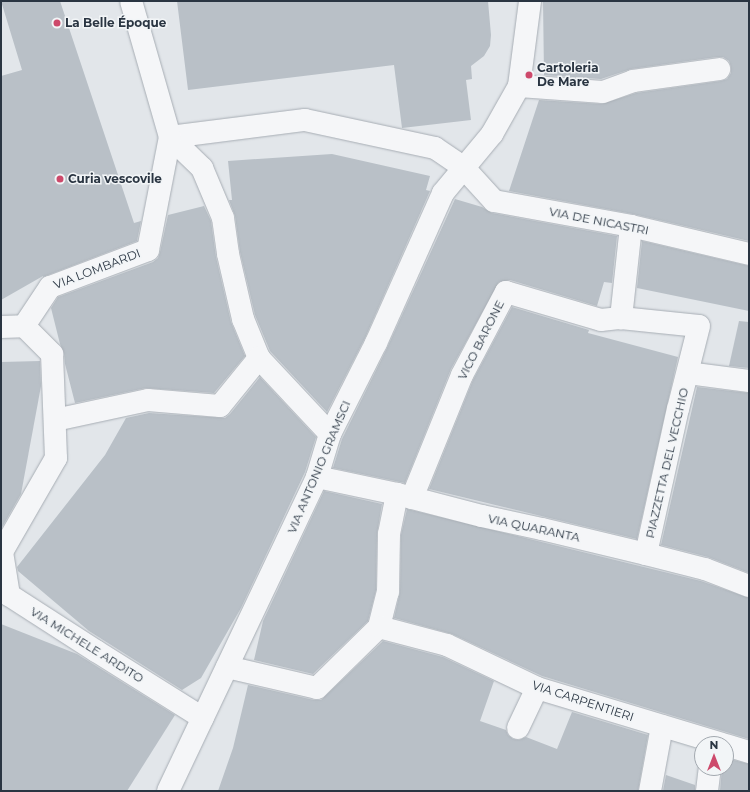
<!DOCTYPE html>
<meta charset="utf-8">
<style>
body{margin:0}
#map{position:relative;width:750px;height:792px;overflow:hidden;background:#e2e6ea;font-family:Montserrat,sans-serif}
div>[style]{position:absolute}
[style*='--x']{left:calc(var(--x)*1px);top:calc(var(--y)*1px);width:calc(var(--w)*1px);rotate:calc(var(--a)*1deg)}
.building>*{inset:0;background:#b9c0c7}
.roads{filter:drop-shadow(0 0 1px #a7adb4) drop-shadow(0 0 1px #a7adb4)}
.pedestrian>*{height:22px;margin:-11px;padding:0 11px;transform-origin:11px;border-radius:11px;background:#f5f6f8}
.minor>*{height:22px;margin:-11px;padding:0 11px;transform-origin:11px;border-radius:11px;background:#f5f6f8}
.dots>*{width:11px;height:11px;translate:-50% -50%;box-sizing:border-box;border:2px solid #f2f5f7;border-radius:50%}
span{translate:-50% -50%;white-space:nowrap;text-align:center;line-height:1.15;-webkit-text-stroke:3px #f2f5f7;paint-order:stroke}
.poi-label{font-size:12px;color:#2a3542;font-weight:700}
.left{translate:0 -50%;text-align:left}
.street-label{font-size:12px;color:#2a3542}
.frame{position:absolute;inset:0;border:2px solid #2a3542;pointer-events:none}
.north{position:absolute;left:694px;top:736px;width:40px;height:40px;box-sizing:border-box;background:#f2f5f7;border:1px solid #a2a8af;border-radius:50%;rotate:0deg;font-size:11px;font-weight:700;line-height:16px;text-align:center;color:#2a3542}
.north::after{content:'';display:block;margin:auto;width:14px;height:18px;background:#cd496b;clip-path:polygon(50% 0,100% 100%,50% 72%,0 100%)}
</style>
<div id="map">
<div class="building">
<div style="clip-path:polygon(1px 1px,60px 1px,134px 223px,141px 221px,137px 241px,43px 277px,43px 276px,1px 300px,1px 76px,22px 70px)"></div>
<div style="clip-path:polygon(177px 1px,488px 1px,491px 35px,490px 46px,484px 56px,471px 66px,472px 79px,466px 80px,471px 120px,402px 128px,394px 65px,188px 90px)"></div>
<div style="clip-path:polygon(543px 1px,749px 1px,749px 241px,633px 214px,509px 191px,539px 100px,602px 104px,636px 93px,721px 81px,727px 79px,731px 73px,731px 67px,729px 61px,723px 57px,717px 57px,631px 69px,601px 79px,544px 75px)"></div>
<div style="clip-path:polygon(332px 154px,430px 176px,426px 190px,430px 191px,365px 338px,327px 412px,270px 351px,255px 315px,240px 252px,235px 216px,229px 200px,232px 200px,228px 161px)"></div>
<div style="clip-path:polygon(455px 199px,482px 207px,492px 213px,617px 236px,612px 283px,604px 282px,597px 306px,510px 280px,499px 282px,451px 369px,405px 483px,333px 468px,342px 439px,387px 348px)"></div>
<div style="clip-path:polygon(204px 206px,211px 221px,216px 257px,231px 322px,245px 356px,214px 393px,146px 388px,75px 403px,65px 364px,64px 353px,60px 344px,51px 308px,58px 297px,153px 262px,158px 258px,160px 252px,168px 215px)"></div>
<div style="clip-path:polygon(642px 241px,749px 266px,749px 311px,637px 288px)"></div>
<div style="clip-path:polygon(512px 307px,589px 330px,588px 333px,678px 357px,637px 539px,429px 489px,473px 380px)"></div>
<div style="clip-path:polygon(739px 321px,749px 322px,749px 368px,729px 366px)"></div>
<div style="clip-path:polygon(40px 361px,41px 386px,21px 494px,1px 529px,1px 362px)"></div>
<div style="clip-path:polygon(260px 377px,316px 437px,305px 472px,241px 608px,201px 678px,182px 690px,89px 631px,18px 571px,17px 567px,105px 455px,126px 418px,149px 413px,225px 418px,230px 414px)"></div>
<div style="clip-path:polygon(697px 387px,749px 393px,749px 573px,708px 557px,661px 545px)"></div>
<div style="clip-path:polygon(324px 491px,382px 504px,377px 534px,376px 590px,368px 621px,313px 674px,254px 660px,263px 621px)"></div>
<div style="clip-path:polygon(407px 509px,701px 581px,749px 598px,749px 739px,542px 676px,452px 634px,394px 618px,400px 592px,401px 535px)"></div>
<div style="clip-path:polygon(1px 624px,77px 654px,175px 715px,127px 791px,1px 791px)"></div>
<div style="clip-path:polygon(383px 641px,443px 657px,494px 681px,480px 721px,506px 730px,508px 735px,513px 739px,519px 740px,526px 737px,557px 749px,572px 712px,648px 735px,638px 791px,218px 791px,233px 748px,248px 685px,314px 700px,321px 700px)"></div>
<div style="clip-path:polygon(726px 758px,749px 764px,749px 791px,720px 791px,722px 768px,726px 768px)"></div>
<div style="clip-path:polygon(666px 775px,695px 785px,695px 791px,663px 791px)"></div>
</div>
<div class="roads">
<div class="pedestrian">
<div style="--x:519;--y:86;--w:84;--a:4.1"></div>
<div style="--x:603;--y:92;--w:32;--a:-20"></div>
<div style="--x:633;--y:81;--w:87;--a:-7.9"></div>
<div style="--x:170;--y:137;--w:45;--a:44.1"></div>
<div style="--x:202;--y:168;--w:54;--a:67.2"></div>
<div style="--x:223;--y:218;--w:36;--a:82"></div>
<div style="--x:228;--y:254;--w:67;--a:77"></div>
<div style="--x:243;--y:319;--w:42;--a:67.7"></div>
<div style="--x:259;--y:358;--w:104;--a:46.9"></div>
<div style="--x:170;--y:137;--w:136;--a:-7.2"></div>
<div style="--x:305;--y:120;--w:133;--a:12.2"></div>
<div style="--x:435;--y:148;--w:34;--a:34"></div>
<div style="--x:24;--y:326;--w:47;--a:-56.3"></div>
<div style="--x:50;--y:287;--w:105;--a:-20.7"></div>
<div style="--x:148;--y:250;--w:115;--a:-79"></div>
<div style="--x:170;--y:137;--w:141;--a:-106"></div>
<div style="--x:688;--y:373;--w:62;--a:7.5"></div>
<div style="--x:55;--y:420;--w:95;--a:-12.1"></div>
<div style="--x:148;--y:400;--w:72;--a:4.8"></div>
<div style="--x:220;--y:406;--w:62;--a:-50.9"></div>
<div style="--x:646;--y:554;--w:148;--a:-77.6"></div>
<div style="--x:379;--y:627;--w:36;--a:-76"></div>
<div style="--x:388;--y:592;--w:58;--a:-89"></div>
<div style="--x:389;--y:534;--w:41;--a:-78.7"></div>
<div style="--x:96;--y:651;--w:126;--a:32.1"></div>
<div style="--x:650;--y:791;--w:66;--a:-79.5"></div>
<div style="--x:707;--y:791;--w:23;--a:-83"></div>
</div>
<div class="minor">
<div style="--x:463;--y:167;--w:46;--a:47.6"></div>
<div style="--x:494;--y:201;--w:139;--a:10.3"></div>
<div style="--x:631;--y:226;--w:121;--a:13.3"></div>
<div style="--x:631;--y:226;--w:93;--a:96.2"></div>
<div style="--x:621;--y:318;--w:78;--a:5.9"></div>
<div style="--x:699;--y:326;--w:86;--a:104.2"></div>
<div style="--x:1;--y:327;--w:23;--a:-2"></div>
<div style="--x:24;--y:326;--w:40;--a:45"></div>
<div style="--x:52;--y:354;--w:104;--a:87.8"></div>
<div style="--x:56;--y:458;--w:108;--a:119.9"></div>
<div style="--x:317;--y:477;--w:82;--a:12"></div>
<div style="--x:397;--y:494;--w:88;--a:14.5"></div>
<div style="--x:482;--y:516;--w:61;--a:12.2"></div>
<div style="--x:542;--y:529;--w:107;--a:13.5"></div>
<div style="--x:646;--y:554;--w:61;--a:14.3"></div>
<div style="--x:705;--y:569;--w:47;--a:21.1"></div>
<div style="--x:412;--y:498;--w:133;--a:-67.9"></div>
<div style="--x:462;--y:375;--w:94;--a:-62.1"></div>
<div style="--x:506;--y:292;--w:99;--a:16.4"></div>
<div style="--x:601;--y:320;--w:20;--a:-6"></div>
<div style="--x:2;--y:552;--w:44;--a:80.8"></div>
<div style="--x:9;--y:595;--w:103;--a:32.8"></div>
<div style="--x:227;--y:667;--w:92;--a:13.1"></div>
<div style="--x:317;--y:688;--w:87;--a:-44.5"></div>
<div style="--x:379;--y:627;--w:70;--a:14.8"></div>
<div style="--x:447;--y:645;--w:100;--a:25.5"></div>
<div style="--x:537;--y:688;--w:193;--a:16.8"></div>
<div style="--x:518;--y:728;--w:44;--a:-64.6"></div>
<div style="--x:726;--y:745;--w:24;--a:17"></div>
<div style="--x:168;--y:791;--w:348;--a:-64.6"></div>
<div style="--x:317;--y:477;--w:45;--a:-73.2"></div>
<div style="--x:330;--y:434;--w:102;--a:-63.2"></div>
<div style="--x:376;--y:343;--w:164;--a:-65.9"></div>
<div style="--x:443;--y:193;--w:77;--a:-50.3"></div>
<div style="--x:492;--y:134;--w:55;--a:-60.6"></div>
<div style="--x:519;--y:86;--w:86;--a:-82.6"></div>
</div>
</div>
<div class="dots">
<div style="left:57px;top:23px;background:#cd496b"></div>
<div style="left:529px;top:75px;background:#cd496b"></div>
<div style="left:60px;top:179px;background:#cd496b"></div>
</div>
<div class="poi-label">
<span class="left" style="left:65px;top:23px">La Belle Époque</span>
<span class="left" style="left:537px;top:75px">Cartoleria<br>De Mare</span>
<span class="left" style="left:68px;top:179px">Curia vescovile</span>
</div>
<div class="street-label">
<span style="left:599px;top:221px;rotate:11deg">VIA DE NICASTRI</span>
<span style="left:97px;top:269px;rotate:-21deg">VIA LOMBARDI</span>
<span style="left:481px;top:340px;rotate:-63deg">VICO BARONE</span>
<span style="left:667px;top:463px;rotate:-77deg">PIAZZETTA DEL VECCHIO</span>
<span style="left:319px;top:467px;rotate:-67deg">VIA ANTONIO GRAMSCI</span>
<span style="left:534px;top:528px;rotate:12deg">VIA QUARANTA</span>
<span style="left:87px;top:645px;rotate:32deg">VIA MICHELE ARDITO</span>
<span style="left:583px;top:701px;rotate:18deg">VIA CARPENTIERI</span>
</div>
<div class="frame"></div>
<div class="north">N</div>
</div>
